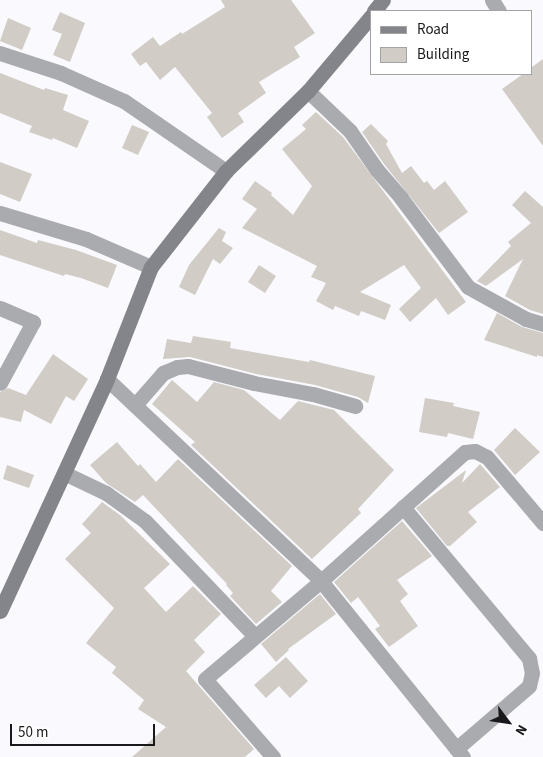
<!DOCTYPE html>
<style>
body{margin:0}
#map{position:relative;width:543px;height:757px;overflow:hidden;background:#f9f9fe;font-family:"Source Sans 3",sans-serif}
div>[style]{position:absolute}
[style*='--x']{left:calc(var(--x)*1px);top:calc(var(--y)*1px);width:calc(var(--w)*1px);rotate:calc(var(--a)*1deg)}
.building>*{inset:0;background:#d1ccc5}
.minor>*{height:15px;margin:-7.5px;padding:0 7.5px;transform-origin:7.5px;border-radius:7.5px;background:#a9abae}
.secondary>*{height:15px;margin:-7.5px;padding:0 7.5px;transform-origin:7.5px;border-radius:7.5px;background:#83858a}
span{translate:-50% -50%;white-space:nowrap;text-align:center;line-height:1.15;-webkit-text-stroke:5px #fff;paint-order:stroke}
.legend{position:absolute;left:370px;top:10px;width:162px;height:65px;box-sizing:border-box;background:#fff;border:1px solid #a3a3a4;margin:0;padding:6px 9px;list-style:none;font-size:15px;color:#19191c}
.legend li{display:flex;align-items:center;gap:10px;height:25px}
.legend b{width:25px;border:1px solid #a3a3a4}
.north{position:absolute;left:483px;top:697px;width:50px;height:50px;-webkit-text-stroke:4px #fff;paint-order:stroke;rotate:121deg;font-size:14px;font-weight:700;line-height:20px;text-align:center;color:#19191c}
.north::after{content:'';display:block;margin:auto;width:18px;height:22px;background:#19191c;clip-path:polygon(50% 0,100% 100%,50% 72%,0 100%)}
.scale{position:absolute;left:10px;top:724px;width:145px;height:22px;box-sizing:border-box;border:2px solid #19191c;border-top:0;padding-left:6px;font-size:15px;line-height:18px;white-space:nowrap;color:#19191c;-webkit-text-stroke:4px #fff;paint-order:stroke}
</style>
<div id="map">
<div class="building">
<div style="clip-path:polygon(221px 0,291px 0,315px 33px,294px 47px,300px 57px,259px 82px,266px 93px,238px 113px,244px 122px,222px 138px,207px 117px,212px 113px,175px 67px,160px 80px,146px 62px,140px 66px,131px 54px,153px 37px,160px 46px,181px 32px,182px 34px,225px 7px)"></div>
<div style="clip-path:polygon(60px 12px,85px 23px,70px 62px,53px 55px,62px 34px,52px 30px)"></div>
<div style="clip-path:polygon(8px 18px,31px 28px,22px 50px,0 41px)"></div>
<div style="clip-path:polygon(543px 59px,543px 146px,502px 89px,523px 74px,532px 74px,532px 67px)"></div>
<div style="clip-path:polygon(0 73px,44px 90px,45px 88px,68px 95px,63px 110px,89px 121px,77px 148px,53px 138px,52px 140px,29px 132px,32px 126px,0 113px)"></div>
<div style="clip-path:polygon(316px 112px,343px 137px,466px 302px,448px 315px,436px 298px,410px 322px,399px 309px,421px 288px,404px 265px,360px 292px,391px 305px,385px 320px,361px 311px,359px 316px,335px 306px,333px 310px,316px 301px,326px 283px,311px 277px,317px 266px,242px 228px,257px 209px,242px 199px,255px 181px,272px 193px,271px 195px,293px 215px,312px 186px,282px 149px,306px 129px,302px 125px)"></div>
<div style="clip-path:polygon(371px 124px,388px 141px,386px 144px,402px 173px,411px 166px,424px 183px,427px 181px,434px 190px,445px 181px,468px 212px,439px 233px,384px 164px,362px 132px)"></div>
<div style="clip-path:polygon(132px 125px,149px 132px,138px 155px,122px 148px)"></div>
<div style="clip-path:polygon(0 162px,32px 174px,20px 202px,0 194px)"></div>
<div style="clip-path:polygon(525px 191px,543px 207px,543px 314px,530px 310px,505px 296px,523px 259px,486px 286px,477px 281px,511px 246px,508px 242px,531px 223px,512px 205px)"></div>
<div style="clip-path:polygon(219px 228px,226px 232px,222px 241px,233px 248px,220px 264px,213px 259px,195px 295px,179px 287px,189px 265px)"></div>
<div style="clip-path:polygon(0 230px,37px 243px,38px 240px,76px 250px,117px 265px,108px 288px,81px 278px,65px 274px,64px 276px,0 255px)"></div>
<div style="clip-path:polygon(259px 265px,276px 276px,265px 293px,248px 282px)"></div>
<div style="clip-path:polygon(497px 313px,522px 327px,543px 333px,543px 357px,537px 355px,537px 357px,484px 340px)"></div>
<div style="clip-path:polygon(193px 336px,231px 342px,230px 348px,309px 362px,310px 360px,375px 376px,368px 403px,358px 397px,315px 385px,256px 374px,190px 357px,163px 359px,167px 339px,191px 343px)"></div>
<div style="clip-path:polygon(53px 354px,88px 379px,74px 401px,66px 396px,51px 424px,24px 410px,21px 422px,0 417px,0 392px,8px 388px,26px 395px)"></div>
<div style="clip-path:polygon(172px 380px,197px 402px,214px 382px,244px 390px,280px 420px,298px 401px,334px 410px,394px 470px,358px 509px,361px 513px,312px 559px,191px 445px,195px 442px,152px 404px)"></div>
<div style="clip-path:polygon(425px 398px,454px 403px,453px 406px,480px 412px,473px 439px,448px 433px,447px 437px,419px 432px)"></div>
<div style="clip-path:polygon(515px 428px,540px 452px,515px 475px,494px 450px)"></div>
<div style="clip-path:polygon(117px 442px,138px 466px,140px 464px,156px 482px,178px 459px,292px 566px,271px 591px,282px 602px,256px 624px,230px 596px,233px 593px,226px 585px,227px 584px,143px 495px,135px 502px,106px 483px,90px 465px)"></div>
<div style="clip-path:polygon(480px 464px,500px 487px,468px 512px,477px 522px,450px 546px,447px 546px,416px 508px,466px 470px,462px 483px)"></div>
<div style="clip-path:polygon(7px 465px,34px 475px,29px 488px,3px 479px)"></div>
<div style="clip-path:polygon(102px 502px,120px 515px,170px 564px,144px 588px,166px 612px,193px 586px,221px 614px,194px 640px,205px 652px,186px 671px,254px 749px,245px 757px,132px 757px,166px 727px,138px 709px,144px 700px,112px 673px,116px 667px,86px 643px,114px 608px,65px 559px,91px 533px,82px 524px)"></div>
<div style="clip-path:polygon(402px 521px,432px 556px,397px 580px,408px 594px,400px 601px,418px 626px,389px 647px,375px 629px,380px 626px,358px 597px,351px 603px,334px 582px)"></div>
<div style="clip-path:polygon(320px 594px,336px 614px,288px 649px,289px 650px,276px 662px,261px 644px)"></div>
<div style="clip-path:polygon(286px 657px,308px 681px,290px 698px,279px 686px,266px 698px,254px 685px)"></div>
</div>
<div class="minor">
<div style="--x:492;--y:0;--w:13;--a:58"></div>
<div style="--x:0;--y:53;--w:64;--a:18.2"></div>
<div style="--x:61;--y:73;--w:69;--a:24"></div>
<div style="--x:124;--y:101;--w:124;--a:34.5"></div>
<div style="--x:308;--y:91;--w:58;--a:43.6"></div>
<div style="--x:350;--y:131;--w:47;--a:55.3"></div>
<div style="--x:377;--y:170;--w:37;--a:49"></div>
<div style="--x:401;--y:198;--w:111;--a:53"></div>
<div style="--x:468;--y:287;--w:66;--a:28.9"></div>
<div style="--x:526;--y:319;--w:18;--a:16"></div>
<div style="--x:0;--y:213;--w:90;--a:16.8"></div>
<div style="--x:86;--y:239;--w:71;--a:23.3"></div>
<div style="--x:0;--y:308;--w:36;--a:23"></div>
<div style="--x:33;--y:322;--w:69;--a:118.4"></div>
<div style="--x:107;--y:379;--w:294;--a:43.3"></div>
<div style="--x:321;--y:581;--w:226;--a:51.1"></div>
<div style="--x:135;--y:405;--w:43;--a:-48.8"></div>
<div style="--x:163;--y:373;--w:15;--a:-23"></div>
<div style="--x:177;--y:367;--w:11;--a:-5"></div>
<div style="--x:188;--y:366;--w:68;--a:14.4"></div>
<div style="--x:254;--y:383;--w:60;--a:10.6"></div>
<div style="--x:313;--y:394;--w:44;--a:15.9"></div>
<div style="--x:64;--y:473;--w:47;--a:25.5"></div>
<div style="--x:106;--y:493;--w:48;--a:35.7"></div>
<div style="--x:145;--y:521;--w:159;--a:46.3"></div>
<div style="--x:403;--y:507;--w:197;--a:50.2"></div>
<div style="--x:529;--y:658;--w:15;--a:79"></div>
<div style="--x:532;--y:673;--w:13;--a:103"></div>
<div style="--x:529;--y:686;--w:96;--a:139.2"></div>
<div style="--x:273;--y:757;--w:103;--a:-131.1"></div>
<div style="--x:205;--y:679;--w:152;--a:-40.2"></div>
<div style="--x:321;--y:581;--w:193;--a:-41.9"></div>
<div style="--x:465;--y:452;--w:10;--a:-6"></div>
<div style="--x:475;--y:451;--w:13;--a:27"></div>
<div style="--x:487;--y:457;--w:87;--a:49.7"></div>
</div>
<div class="secondary">
<div style="--x:374;--y:11;--w:14;--a:-51"></div>
<div style="--x:0;--y:611;--w:255;--a:-65.2"></div>
<div style="--x:107;--y:379;--w:120;--a:-68.6"></div>
<div style="--x:151;--y:267;--w:122;--a:-52"></div>
<div style="--x:226;--y:171;--w:115;--a:-44.3"></div>
<div style="--x:308;--y:91;--w:99;--a:-49.9"></div>
</div>
<ul class="legend">
<li><b style="height:6px;background:#83858a"></b>Road</li>
<li><b style="height:14px;background:#d1ccc5"></b>Building</li>
</ul>
<div class="north">N</div>
<div class="scale">50 m</div>
</div>
